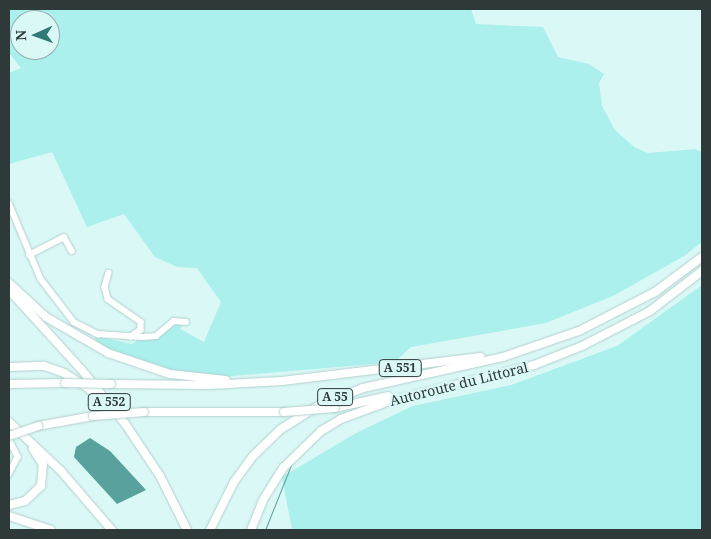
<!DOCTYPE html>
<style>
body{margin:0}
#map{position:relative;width:711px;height:539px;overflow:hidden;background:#daf8f6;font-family:"Noto Serif",serif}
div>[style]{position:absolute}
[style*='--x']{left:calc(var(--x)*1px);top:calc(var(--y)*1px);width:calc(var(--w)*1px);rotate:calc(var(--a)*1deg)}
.green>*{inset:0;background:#abf0ec}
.water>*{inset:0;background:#58a19d}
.stream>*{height:1px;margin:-0.5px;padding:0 0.5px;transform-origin:0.5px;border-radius:0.5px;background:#58a19d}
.roads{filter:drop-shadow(0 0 1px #b2d0ce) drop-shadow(0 0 1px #b2d0ce)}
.minor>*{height:5.5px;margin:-2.75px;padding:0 2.75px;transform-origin:2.75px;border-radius:2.75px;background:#fff}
.highway>*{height:8px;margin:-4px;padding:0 4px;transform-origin:4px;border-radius:4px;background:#fff}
.bridges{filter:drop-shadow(0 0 1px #b2d0ce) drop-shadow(0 0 1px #b2d0ce)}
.highway-bridge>*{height:8px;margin:-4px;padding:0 4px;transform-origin:4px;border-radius:4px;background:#fff}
span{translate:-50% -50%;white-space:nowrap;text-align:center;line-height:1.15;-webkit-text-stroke:5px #daf8f6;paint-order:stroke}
.shield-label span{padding:1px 4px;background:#daf8f6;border:1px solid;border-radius:4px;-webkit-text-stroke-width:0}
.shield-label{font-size:12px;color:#2e3a39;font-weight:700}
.street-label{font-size:14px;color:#2e3a39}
.frame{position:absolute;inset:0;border:10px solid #2e3a39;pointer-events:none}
.north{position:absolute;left:10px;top:10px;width:50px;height:50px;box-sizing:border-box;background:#daf8f6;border:1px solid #95acaa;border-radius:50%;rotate:268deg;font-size:14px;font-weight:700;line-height:20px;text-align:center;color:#2e3a39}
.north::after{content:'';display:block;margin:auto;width:18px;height:22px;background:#307976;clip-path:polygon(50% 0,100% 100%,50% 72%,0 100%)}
</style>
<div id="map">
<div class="green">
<div style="clip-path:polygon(evenodd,9px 9px,471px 9px,476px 24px,543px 27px,558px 57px,589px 64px,604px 74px,599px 83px,602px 106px,615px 130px,634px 147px,648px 153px,695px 149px,702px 152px,702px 242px,684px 256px,613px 296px,546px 323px,411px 347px,395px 362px,221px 377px,169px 370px,128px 358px,97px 346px,95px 336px,132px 344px,141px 338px,153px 338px,173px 322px,183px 324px,180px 329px,204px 342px,221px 302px,197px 268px,177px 267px,155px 257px,124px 214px,87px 227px,52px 152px,9px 164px,9px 73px,21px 68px,9px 53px,9px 9px,20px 20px,50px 20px,50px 50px,20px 50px,20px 20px)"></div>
<div style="clip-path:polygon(702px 285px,702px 530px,292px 530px,282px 477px,356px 433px,413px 406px,511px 385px,617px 346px)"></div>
</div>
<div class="water">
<div style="clip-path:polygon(90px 438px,110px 451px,146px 490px,117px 504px,74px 457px,76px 447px)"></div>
</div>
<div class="stream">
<div style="--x:265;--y:530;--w:70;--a:-68.2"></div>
</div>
<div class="roads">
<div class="minor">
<div style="--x:9;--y:203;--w:82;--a:67.2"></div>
<div style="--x:41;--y:279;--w:54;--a:52.5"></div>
<div style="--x:74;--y:322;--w:27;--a:27"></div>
<div style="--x:98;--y:334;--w:45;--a:3.8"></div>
<div style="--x:143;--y:337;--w:13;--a:-4"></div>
<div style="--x:156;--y:336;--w:23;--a:-40"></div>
<div style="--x:174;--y:321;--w:12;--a:5"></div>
<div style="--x:29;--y:255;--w:39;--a:-27"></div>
<div style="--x:64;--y:237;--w:16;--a:60"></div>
<div style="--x:109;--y:273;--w:15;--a:106"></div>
<div style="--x:105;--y:287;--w:12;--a:76"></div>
<div style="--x:108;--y:299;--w:40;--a:34.9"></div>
<div style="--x:141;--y:322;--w:8;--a:90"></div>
<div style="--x:141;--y:330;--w:12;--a:145"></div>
<div style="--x:9;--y:439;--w:20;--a:63"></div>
<div style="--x:18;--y:457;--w:20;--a:117"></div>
</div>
<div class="highway">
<div style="--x:9;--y:283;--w:50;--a:42.6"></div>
<div style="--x:46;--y:317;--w:72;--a:30.1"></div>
<div style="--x:108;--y:353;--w:65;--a:18.7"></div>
<div style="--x:170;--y:374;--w:56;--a:6.1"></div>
<div style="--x:9;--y:290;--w:107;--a:47.7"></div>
<div style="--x:81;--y:369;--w:72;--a:51.2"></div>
<div style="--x:126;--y:425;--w:61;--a:56.3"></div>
<div style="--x:160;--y:476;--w:60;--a:63.4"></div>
<div style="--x:9;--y:367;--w:35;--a:-2"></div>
<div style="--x:44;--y:366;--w:21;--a:19"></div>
<div style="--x:64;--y:373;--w:28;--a:32"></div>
<div style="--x:88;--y:388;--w:30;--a:46"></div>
<div style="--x:9;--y:384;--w:56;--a:-1"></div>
<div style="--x:111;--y:384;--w:99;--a:0.6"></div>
<div style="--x:210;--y:385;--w:72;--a:-3.2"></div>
<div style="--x:282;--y:381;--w:200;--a:-6.9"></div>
<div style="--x:335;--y:408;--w:54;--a:-12.8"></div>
<div style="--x:144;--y:412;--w:140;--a:0"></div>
<div style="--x:9;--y:422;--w:71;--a:43.3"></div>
<div style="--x:61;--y:471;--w:78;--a:49.2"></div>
<div style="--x:38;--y:426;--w:56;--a:-10.3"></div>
<div style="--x:9;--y:505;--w:16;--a:-14"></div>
<div style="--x:25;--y:501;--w:22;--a:-43"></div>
<div style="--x:41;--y:486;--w:21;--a:-85"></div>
<div style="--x:43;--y:465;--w:19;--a:-122"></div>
<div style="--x:9;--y:516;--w:44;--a:18.4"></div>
<div style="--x:210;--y:530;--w:54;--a:-63.4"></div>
<div style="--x:234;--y:482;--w:32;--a:-54"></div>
<div style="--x:253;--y:456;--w:39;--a:-44"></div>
<div style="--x:281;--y:429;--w:44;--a:-31.9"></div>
<div style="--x:318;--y:406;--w:48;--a:-21.8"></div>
<div style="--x:363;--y:388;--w:143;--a:-12.5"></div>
<div style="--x:503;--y:357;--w:80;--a:-18.9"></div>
<div style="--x:579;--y:331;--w:85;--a:-27.2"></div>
<div style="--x:655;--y:292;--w:59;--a:-36.7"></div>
<div style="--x:251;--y:530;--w:32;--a:-68"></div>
<div style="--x:263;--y:500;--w:39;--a:-58"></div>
<div style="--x:284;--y:467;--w:52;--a:-44.2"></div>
<div style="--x:321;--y:431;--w:23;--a:-31"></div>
<div style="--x:341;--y:419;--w:49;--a:-20.3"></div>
<div style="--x:387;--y:402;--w:152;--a:-14.1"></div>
<div style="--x:534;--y:365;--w:52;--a:-21.6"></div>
<div style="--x:582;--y:346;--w:76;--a:-27.2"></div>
<div style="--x:650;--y:311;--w:66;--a:-37.6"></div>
</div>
</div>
<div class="bridges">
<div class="highway-bridge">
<div style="--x:65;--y:383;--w:46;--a:1.2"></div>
<div style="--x:284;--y:412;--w:51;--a:-4.5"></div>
<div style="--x:93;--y:416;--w:51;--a:-4.5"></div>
<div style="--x:9;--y:436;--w:31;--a:-19"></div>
</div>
</div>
<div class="shield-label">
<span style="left:400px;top:368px">A 551</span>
<span style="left:335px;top:397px">A 55</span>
<span style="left:109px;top:402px">A 552</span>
</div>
<div class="street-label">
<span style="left:459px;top:384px;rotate:-14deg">Autoroute du Littoral</span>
</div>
<div class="frame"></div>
<div class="north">N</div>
</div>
